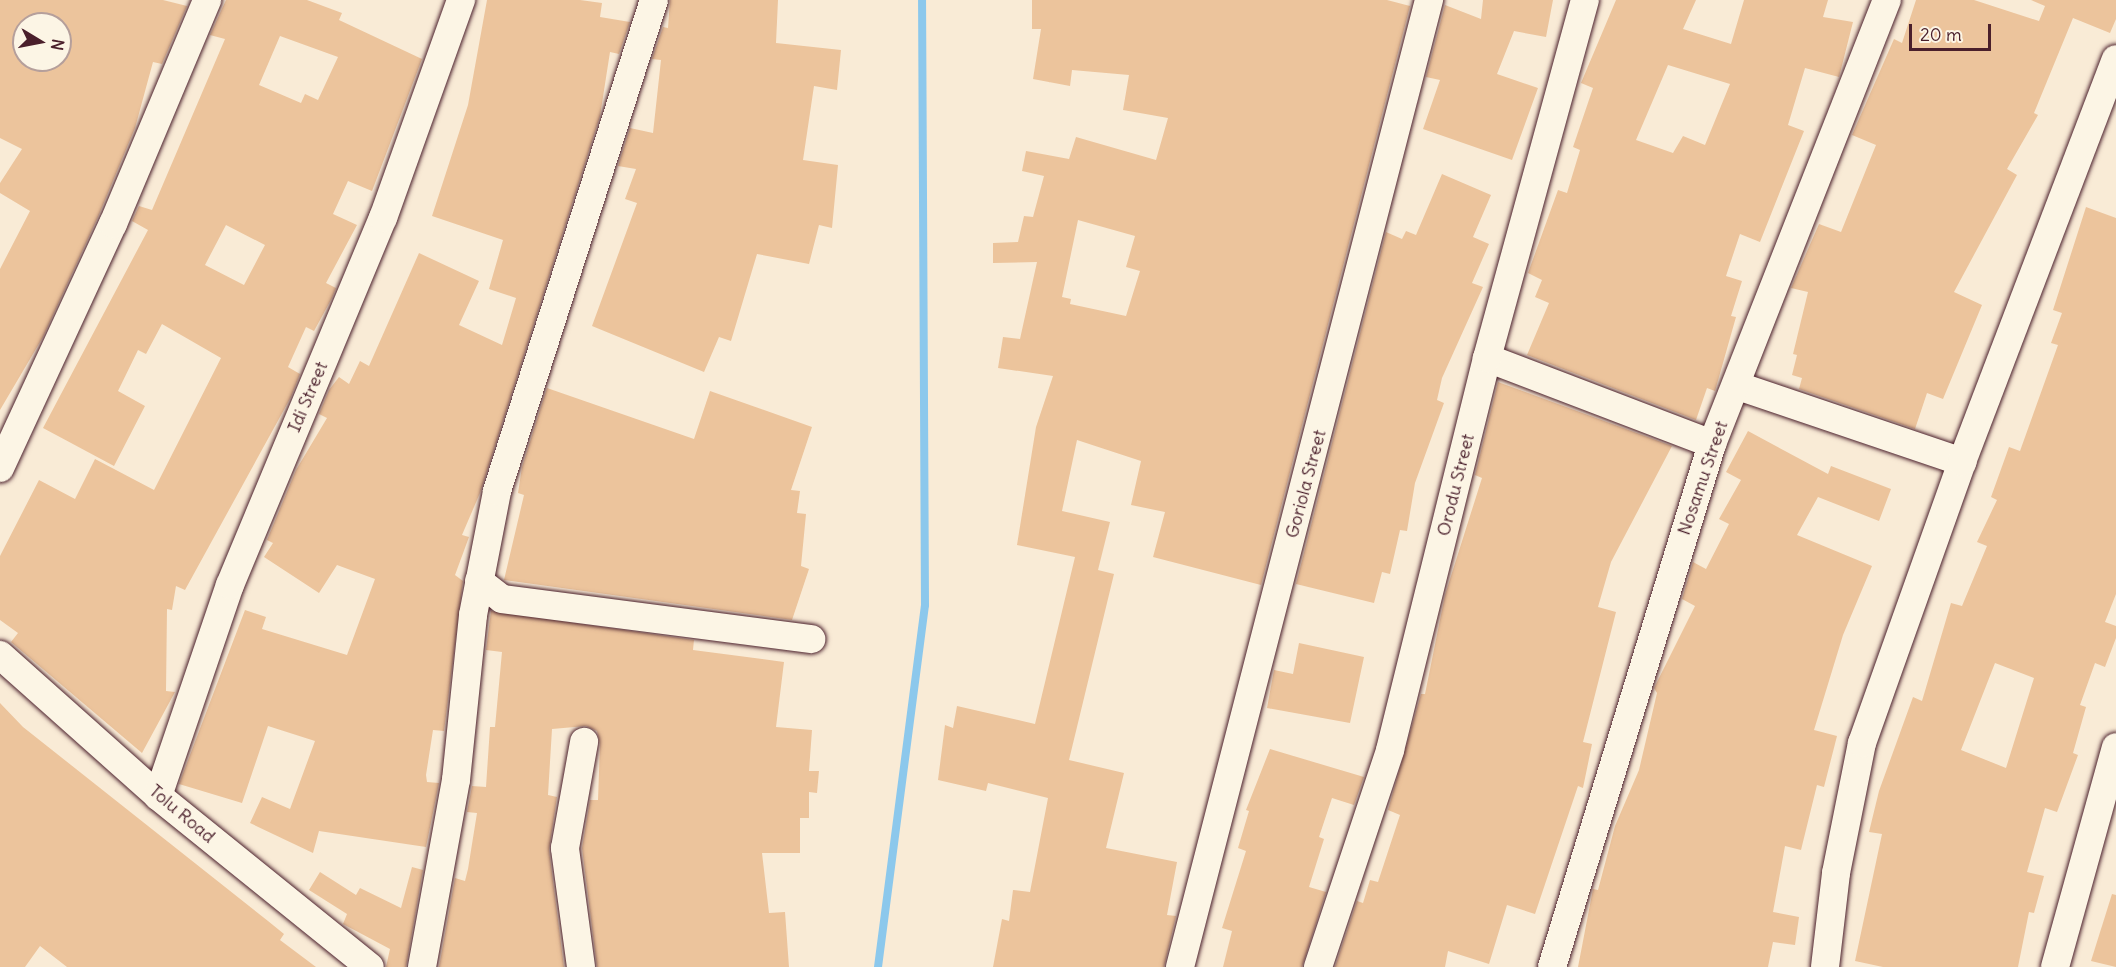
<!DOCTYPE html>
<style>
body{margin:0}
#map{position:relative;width:2116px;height:967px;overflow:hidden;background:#f9ebd6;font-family:Delius,sans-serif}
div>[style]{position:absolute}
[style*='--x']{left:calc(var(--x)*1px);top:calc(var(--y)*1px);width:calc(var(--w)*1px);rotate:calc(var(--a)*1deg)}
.stream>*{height:8px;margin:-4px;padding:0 4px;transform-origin:4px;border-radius:4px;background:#8cc8ec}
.building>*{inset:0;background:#ecc49c}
.roads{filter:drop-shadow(0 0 2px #4a1f2b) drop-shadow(0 0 2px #4a1f2b)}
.minor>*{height:28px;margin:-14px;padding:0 14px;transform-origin:14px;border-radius:14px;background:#fcf5e5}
span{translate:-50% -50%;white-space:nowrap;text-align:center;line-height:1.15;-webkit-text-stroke:4.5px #fcf5e5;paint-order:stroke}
.street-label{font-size:18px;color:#4a1f2b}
.north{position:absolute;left:12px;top:12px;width:60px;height:60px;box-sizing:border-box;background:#fcf5e5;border:2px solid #b59f9b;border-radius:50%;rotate:100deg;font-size:16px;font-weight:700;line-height:24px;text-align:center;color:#4a1f2b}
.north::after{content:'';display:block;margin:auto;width:21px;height:27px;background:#4a1f2b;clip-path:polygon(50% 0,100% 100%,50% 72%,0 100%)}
.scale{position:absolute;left:1909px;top:24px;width:82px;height:27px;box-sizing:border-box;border:3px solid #4a1f2b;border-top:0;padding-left:8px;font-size:18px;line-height:21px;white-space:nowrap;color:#4a1f2b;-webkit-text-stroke:4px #fcf5e5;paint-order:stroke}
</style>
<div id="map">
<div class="stream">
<div style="--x:878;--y:967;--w:365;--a:-82.6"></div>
<div style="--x:925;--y:605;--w:605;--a:-90.28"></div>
</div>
<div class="building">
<div style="clip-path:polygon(evenodd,0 0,163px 0,187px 6px,162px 64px,153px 62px,135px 128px,98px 217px,43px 337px,0 410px,0 269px,30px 211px,0 193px,0 183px,22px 149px,0 138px,0 0,24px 24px,60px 24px,60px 60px,24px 60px,24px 24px)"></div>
<div style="clip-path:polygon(evenodd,226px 0,307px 0,342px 13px,339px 20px,422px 59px,372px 191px,348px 181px,333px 214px,357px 225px,326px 283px,336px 288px,332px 298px,314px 331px,306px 327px,288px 367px,300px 374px,291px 397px,185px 590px,176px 586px,172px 610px,167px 609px,166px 691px,175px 692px,142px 753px,11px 642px,18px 633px,0 620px,0 556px,39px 480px,75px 499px,95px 459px,154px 490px,221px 358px,162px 324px,146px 354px,138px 350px,118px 391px,145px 406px,114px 466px,43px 428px,148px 230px,132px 221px,139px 206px,152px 210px,225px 39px,210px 35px,226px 0,280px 36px,338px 57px,318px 100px,305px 94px,301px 103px,259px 85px,280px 36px,226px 0,226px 225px,265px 245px,244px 285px,205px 265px,226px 225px)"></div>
<div style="clip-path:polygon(487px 0,580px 0,602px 3px,600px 17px,630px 22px,619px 54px,610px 52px,600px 116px,480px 493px,462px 535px,469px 537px,455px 575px,463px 581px,444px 731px,433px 730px,426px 775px,427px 782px,439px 783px,426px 847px,319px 831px,313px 853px,250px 823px,262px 797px,290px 809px,315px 741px,268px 726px,242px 803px,179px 784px,245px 610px,266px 617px,262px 629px,347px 655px,375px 579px,337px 565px,319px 593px,264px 557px,273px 543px,267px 540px,296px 470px,327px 418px,319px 414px,329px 390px,339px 377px,349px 384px,360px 361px,369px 366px,419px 253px,479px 281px,459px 325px,502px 345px,516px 298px,489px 289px,503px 240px,432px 216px,468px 105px)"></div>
<div style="clip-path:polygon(670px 0,778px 0,776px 43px,841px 50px,837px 90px,814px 86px,803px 160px,838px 165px,832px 228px,819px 225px,809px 264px,757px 254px,731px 341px,719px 337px,704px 372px,592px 326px,637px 203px,625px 199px,636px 169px,618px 166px,630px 128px,653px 133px,661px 60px,652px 59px,663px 27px,668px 28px)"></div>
<div style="clip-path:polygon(evenodd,1032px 0,1387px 0,1410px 6px,1261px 585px,1153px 557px,1165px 512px,1131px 505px,1141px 461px,1077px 440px,1062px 511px,1110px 522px,1098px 570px,1114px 574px,1069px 760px,1124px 773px,1106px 848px,1177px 862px,1167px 915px,1176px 916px,1164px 967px,993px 967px,1002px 919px,1009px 921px,1013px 890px,1030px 892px,1048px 798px,988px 783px,986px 791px,938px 780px,945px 725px,953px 728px,957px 706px,1035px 724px,1075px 557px,1017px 545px,1036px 427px,1053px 376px,998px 368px,1003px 337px,1020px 339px,1037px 262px,993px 263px,993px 243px,1018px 242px,1024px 216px,1033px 217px,1044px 176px,1022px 171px,1026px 151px,1069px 159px,1076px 137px,1156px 160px,1168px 118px,1123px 110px,1129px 75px,1072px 70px,1070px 86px,1033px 79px,1041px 29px,1032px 29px,1032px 0,1078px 220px,1135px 236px,1126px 267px,1140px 271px,1126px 316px,1070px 304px,1071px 299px,1062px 297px,1078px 220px)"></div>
<div style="clip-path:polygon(1483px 0,1553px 0,1546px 37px,1514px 31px,1497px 74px,1538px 88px,1512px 160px,1423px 129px,1440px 80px,1426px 77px,1445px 5px,1481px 19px)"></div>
<div style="clip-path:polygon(evenodd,1616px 0,1696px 0,1683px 29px,1731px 44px,1744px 0,1828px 0,1823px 17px,1853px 22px,1839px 77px,1805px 68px,1788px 125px,1804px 131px,1760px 242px,1740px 234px,1726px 276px,1742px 281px,1731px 316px,1736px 317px,1715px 391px,1707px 388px,1696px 420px,1527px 355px,1549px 303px,1535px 297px,1542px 280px,1528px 273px,1558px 190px,1567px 193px,1580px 150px,1573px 147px,1593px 88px,1581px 83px,1616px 0,1668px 65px,1730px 84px,1705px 145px,1683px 136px,1673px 153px,1636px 140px,1668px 65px)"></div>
<div style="clip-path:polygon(1916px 0,1974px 0,2039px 21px,2045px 6px,2031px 0,2116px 0,2116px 19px,2110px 33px,2073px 18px,2034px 113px,2038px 115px,2007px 169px,2017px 175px,1954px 292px,1982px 305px,1943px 399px,1927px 393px,1915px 429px,1799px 389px,1802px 378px,1792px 375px,1797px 355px,1793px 354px,1808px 292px,1791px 288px,1819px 224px,1841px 232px,1876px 145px,1852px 135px,1894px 39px,1902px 43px)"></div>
<div style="clip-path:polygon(1442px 174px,1491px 195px,1473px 237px,1489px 244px,1472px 283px,1483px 287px,1442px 378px,1437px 400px,1444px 403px,1415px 483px,1407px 531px,1400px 530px,1390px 574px,1382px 572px,1374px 603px,1296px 584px,1386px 232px,1402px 239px,1406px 231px,1416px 235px)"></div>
<div style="clip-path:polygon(evenodd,2086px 207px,2116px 218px,2116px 594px,2105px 622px,2116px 626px,2116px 638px,2105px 667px,2095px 663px,2080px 705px,2086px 707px,2073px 753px,2078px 755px,2057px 812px,2045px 808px,2027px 872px,2044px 876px,2034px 913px,2029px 912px,2018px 967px,1883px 967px,1855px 961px,1882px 834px,1869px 832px,1879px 791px,1913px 697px,1922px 701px,1951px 603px,1962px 606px,1987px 546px,1977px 542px,1997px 500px,1991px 497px,2009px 447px,2020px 451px,2058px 345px,2051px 343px,2062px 313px,2053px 310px,2086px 207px,1995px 663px,2034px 678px,2006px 768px,1961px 750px,1995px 663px)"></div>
<div style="clip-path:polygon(1498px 382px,1672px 446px,1611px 562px,1598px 607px,1616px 612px,1583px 742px,1592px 744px,1583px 788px,1578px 786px,1535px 914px,1507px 905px,1489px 964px,1448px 951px,1445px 967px,1335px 967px,1357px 901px,1363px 903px,1370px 880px,1378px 882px,1400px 815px,1388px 810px,1421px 694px,1425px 694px,1445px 595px,1482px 478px,1475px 475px)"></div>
<div style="clip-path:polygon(547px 388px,694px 439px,710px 391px,812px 427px,791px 490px,800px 491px,797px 513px,806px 514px,801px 566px,809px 569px,792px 620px,504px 580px,524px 495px,518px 493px,522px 467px)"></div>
<div style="clip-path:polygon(1748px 431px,1828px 474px,1831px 466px,1891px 489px,1879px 521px,1818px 497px,1797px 535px,1872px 566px,1843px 635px,1814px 730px,1837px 736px,1824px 787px,1817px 785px,1801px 850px,1785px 846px,1773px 912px,1799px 917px,1795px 945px,1773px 942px,1768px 967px,1578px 967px,1593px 889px,1598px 890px,1615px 826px,1639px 770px,1657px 693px,1654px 688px,1695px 606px,1682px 599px,1693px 562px,1706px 569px,1729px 524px,1719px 519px,1741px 480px,1726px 472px)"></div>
<div style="clip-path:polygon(491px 611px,694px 640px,693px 650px,784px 662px,776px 727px,812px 730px,809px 771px,819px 771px,817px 793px,809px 792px,809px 818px,800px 818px,800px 853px,762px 853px,769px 913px,785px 912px,789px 967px,597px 967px,582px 848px,590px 800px,598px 800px,600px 744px,597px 731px,586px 726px,552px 729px,548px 795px,557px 797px,549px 850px,564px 967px,439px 967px,455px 878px,465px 881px,468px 869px,477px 813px,467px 812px,472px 786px,486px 787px,490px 727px,495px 727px,502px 652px,486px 650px)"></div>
<div style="clip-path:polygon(1299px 643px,1364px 657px,1350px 723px,1267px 708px,1274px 670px,1293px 674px)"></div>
<div style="clip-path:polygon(0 703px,23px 727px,268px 921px,284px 934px,280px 940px,316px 967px,67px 967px,40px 946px,25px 967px,0 967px)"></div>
<div style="clip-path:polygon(1270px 749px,1364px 777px,1354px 805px,1332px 798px,1319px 837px,1324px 839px,1309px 887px,1326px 892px,1302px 967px,1223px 967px,1232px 931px,1222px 928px,1246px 851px,1238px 848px,1249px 811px,1246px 810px)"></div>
<div style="clip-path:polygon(412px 867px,423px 870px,406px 967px,386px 967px,390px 949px,343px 924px,347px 914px,309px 890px,320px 872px,356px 895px,360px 888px,401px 908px)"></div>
<div style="clip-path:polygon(2112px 894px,2116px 895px,2116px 967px,2091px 961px)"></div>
</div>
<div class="roads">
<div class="minor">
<div style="--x:1487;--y:358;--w:241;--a:20.9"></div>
<div style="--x:1738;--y:386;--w:237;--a:18.7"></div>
<div style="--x:0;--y:468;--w:269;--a:-65.2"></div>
<div style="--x:113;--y:224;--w:243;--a:-67.2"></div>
<div style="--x:479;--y:581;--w:29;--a:38"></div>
<div style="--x:502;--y:599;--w:312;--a:7.4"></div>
<div style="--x:0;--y:655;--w:212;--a:41.7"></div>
<div style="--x:158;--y:796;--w:272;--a:38.9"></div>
<div style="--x:158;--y:796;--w:223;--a:-71.2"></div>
<div style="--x:230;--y:585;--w:398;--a:-67.4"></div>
<div style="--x:383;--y:218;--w:232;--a:-70.3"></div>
<div style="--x:422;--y:967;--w:190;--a:-79.7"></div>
<div style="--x:456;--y:780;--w:166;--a:-84.1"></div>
<div style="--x:473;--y:615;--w:126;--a:-79"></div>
<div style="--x:497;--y:491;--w:515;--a:-72.27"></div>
<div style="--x:581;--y:967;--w:120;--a:-97.7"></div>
<div style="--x:565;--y:848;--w:108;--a:-79.8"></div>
<div style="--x:1180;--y:967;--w:999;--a:-75.56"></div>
<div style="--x:1318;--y:967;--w:229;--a:-71.6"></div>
<div style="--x:1390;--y:750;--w:404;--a:-76.1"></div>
<div style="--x:1487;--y:358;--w:371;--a:-74.7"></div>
<div style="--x:1552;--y:967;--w:547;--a:-72.99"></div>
<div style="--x:1712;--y:444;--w:477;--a:-68.5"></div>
<div style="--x:1825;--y:967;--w:95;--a:-83.3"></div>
<div style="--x:1836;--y:873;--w:133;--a:-78.7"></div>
<div style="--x:1862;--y:743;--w:298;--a:-70.4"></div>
<div style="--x:1962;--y:462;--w:431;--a:-69.1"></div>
<div style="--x:2055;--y:967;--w:228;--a:-74.5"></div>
</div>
</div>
<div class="street-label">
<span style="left:308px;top:397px;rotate:-67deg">Idi Street</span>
<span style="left:1703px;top:478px;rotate:-71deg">Nosamu Street</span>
<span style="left:1306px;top:484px;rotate:-75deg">Goriola Street</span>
<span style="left:1456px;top:485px;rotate:-76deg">Orodu Street</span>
<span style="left:182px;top:814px;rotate:40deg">Tolu Road</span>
</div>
<div class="north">N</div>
<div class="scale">20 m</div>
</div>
